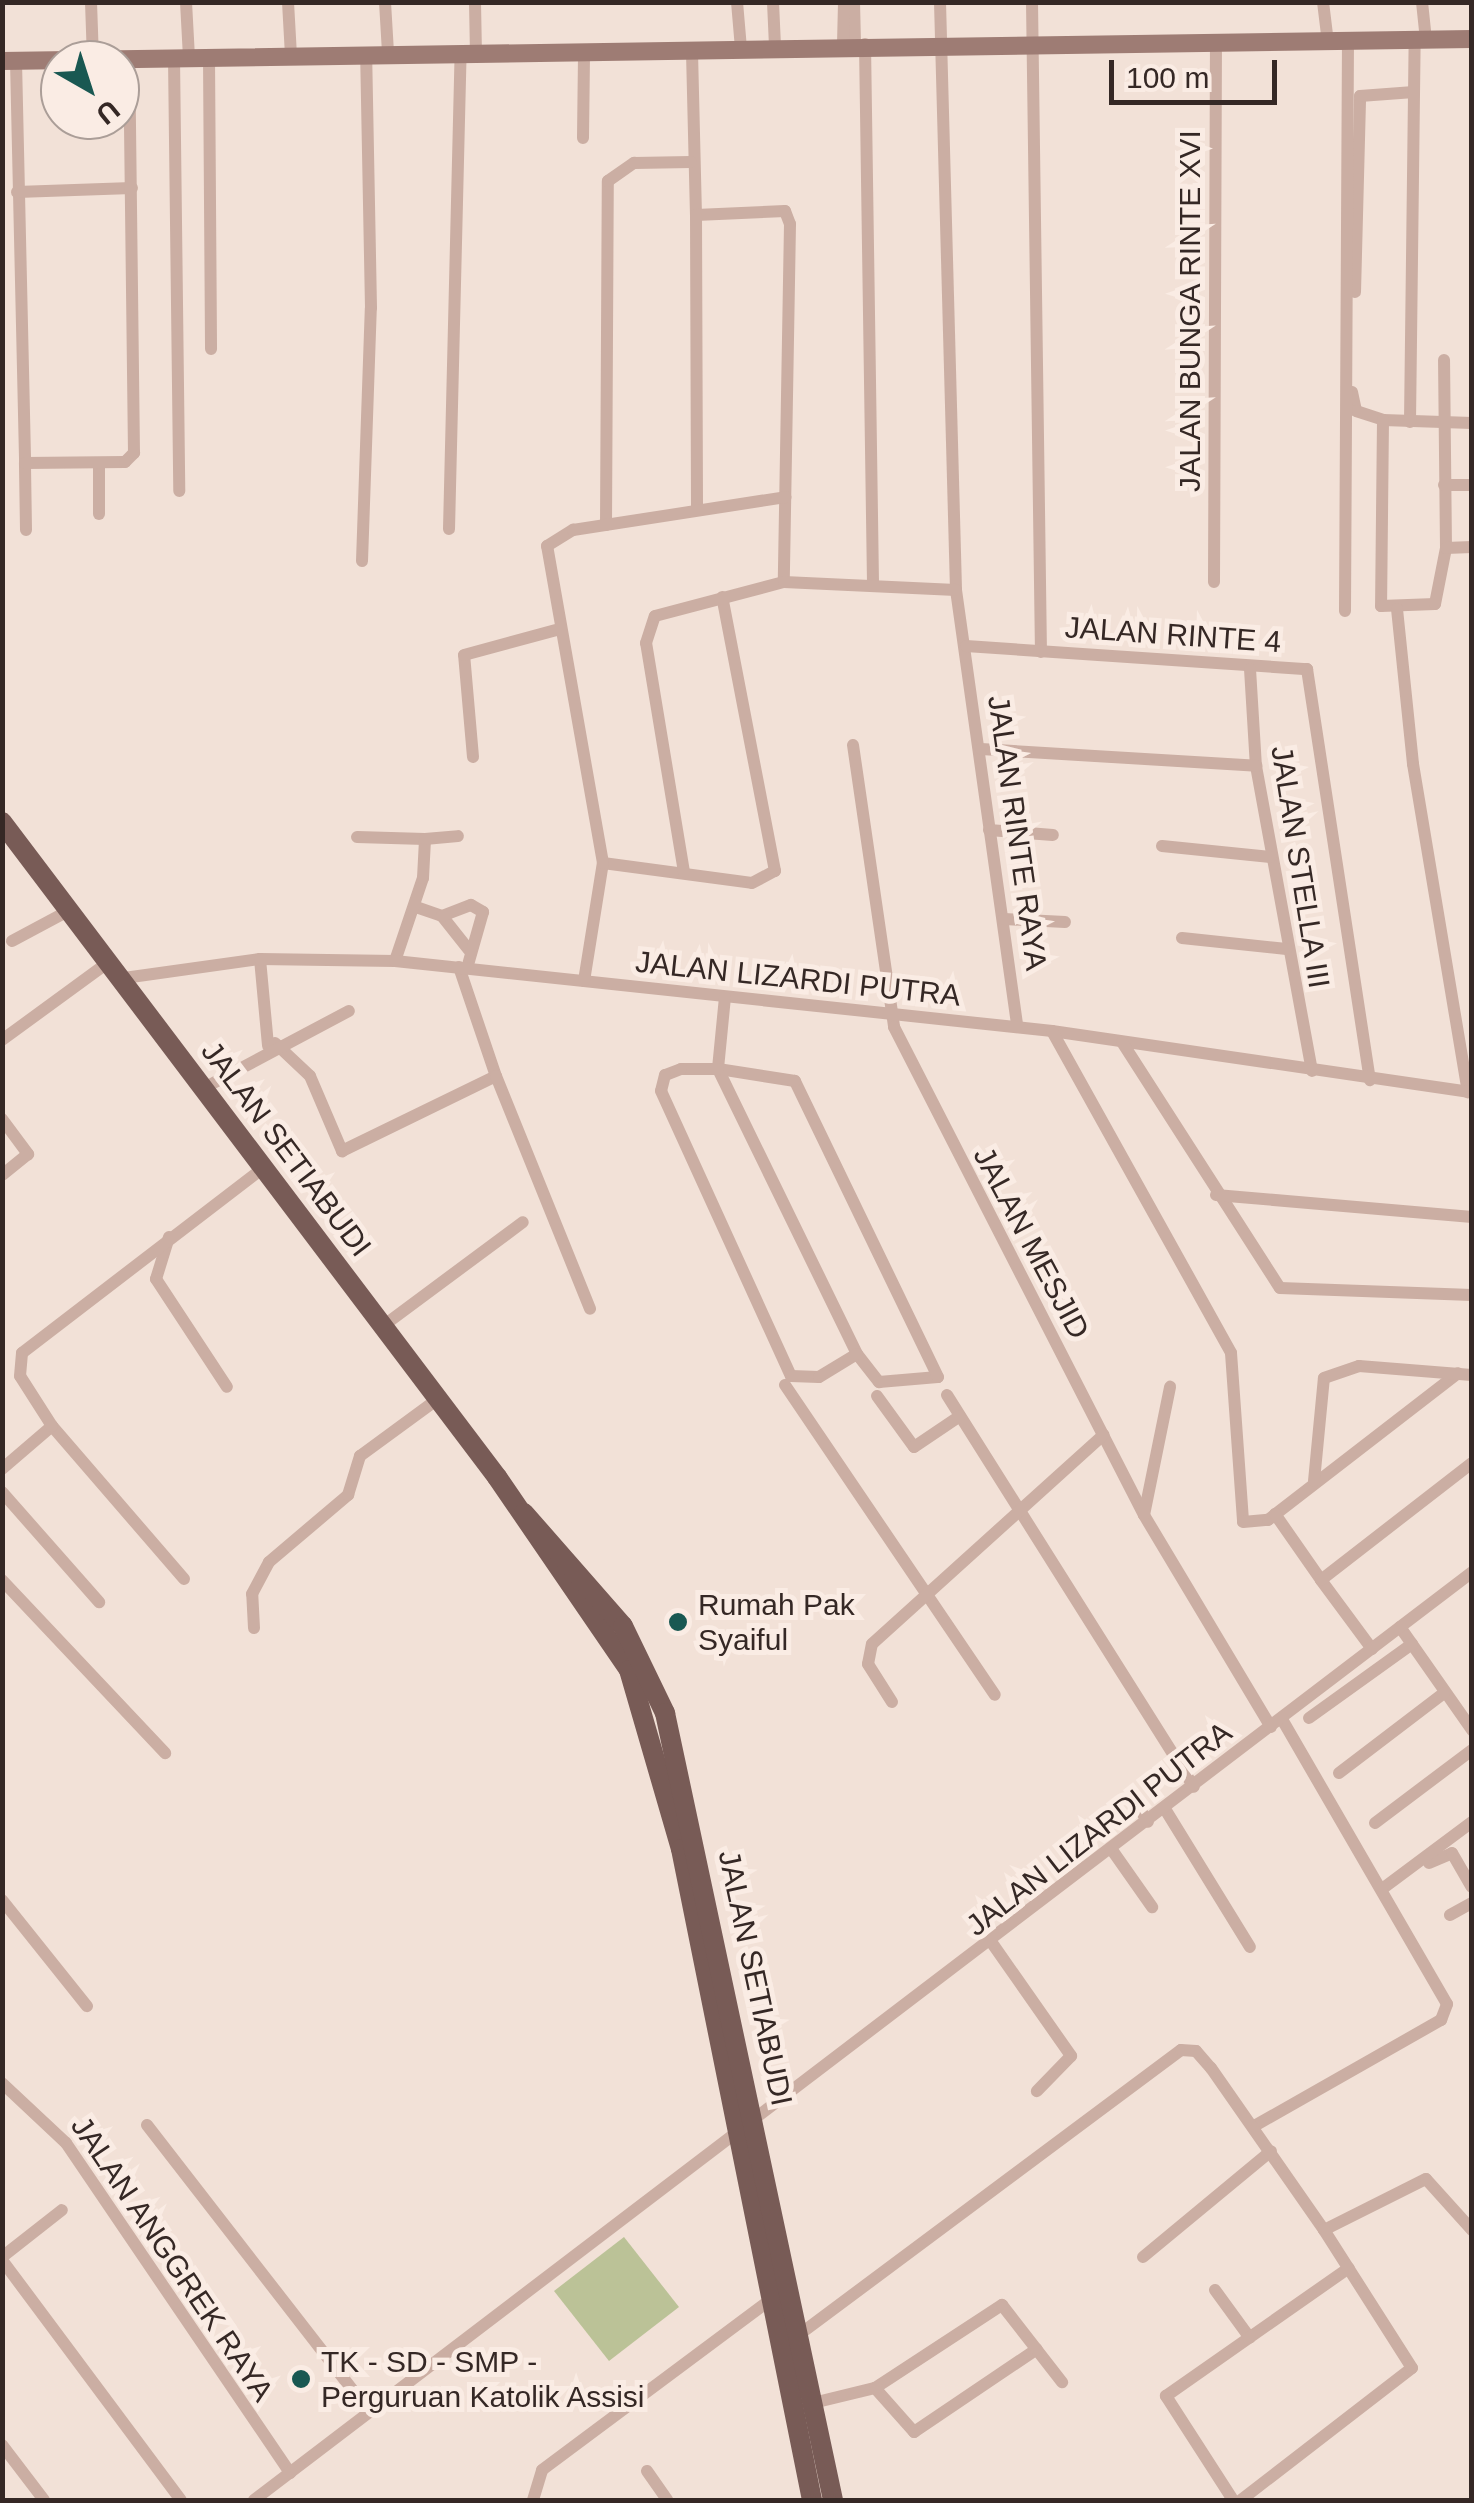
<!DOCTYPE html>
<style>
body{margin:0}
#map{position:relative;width:1474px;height:2503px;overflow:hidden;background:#f2e1d7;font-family:Helvetica,sans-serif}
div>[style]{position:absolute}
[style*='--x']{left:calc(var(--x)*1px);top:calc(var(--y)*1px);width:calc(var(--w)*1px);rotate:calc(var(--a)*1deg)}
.green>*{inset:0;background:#bbc297}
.street>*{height:12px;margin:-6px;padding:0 6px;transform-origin:6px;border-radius:6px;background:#cbaea3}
.secondary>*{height:18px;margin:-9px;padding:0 9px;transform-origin:9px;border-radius:9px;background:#9e7c74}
.primary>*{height:20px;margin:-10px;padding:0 10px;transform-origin:10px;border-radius:10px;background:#785b56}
.dots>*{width:28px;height:28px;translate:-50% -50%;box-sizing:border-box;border:5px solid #faece4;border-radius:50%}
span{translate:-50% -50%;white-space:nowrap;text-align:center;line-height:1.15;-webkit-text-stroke:10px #faece4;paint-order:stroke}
.street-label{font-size:30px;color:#352825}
.poi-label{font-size:30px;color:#352825}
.left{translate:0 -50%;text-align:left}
.frame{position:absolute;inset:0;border:5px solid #352825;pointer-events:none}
.north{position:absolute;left:40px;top:40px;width:100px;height:100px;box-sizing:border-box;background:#faece4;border:2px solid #ab9e98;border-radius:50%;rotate:141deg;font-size:28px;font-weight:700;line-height:40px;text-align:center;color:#352825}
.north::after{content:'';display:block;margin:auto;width:35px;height:45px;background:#195852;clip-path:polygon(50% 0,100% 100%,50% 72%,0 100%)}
.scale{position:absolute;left:1109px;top:60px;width:168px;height:45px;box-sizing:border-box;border:5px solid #352825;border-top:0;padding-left:12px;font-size:30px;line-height:35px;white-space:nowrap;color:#352825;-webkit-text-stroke:8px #faece4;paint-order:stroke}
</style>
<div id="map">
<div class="green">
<div style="clip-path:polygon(624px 2237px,679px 2307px,609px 2361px,554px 2291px)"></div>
</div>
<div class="street">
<div style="--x:91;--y:2;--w:57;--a:88"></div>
<div style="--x:186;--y:2;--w:55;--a:86.9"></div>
<div style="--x:288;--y:2;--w:54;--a:86.8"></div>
<div style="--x:385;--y:2;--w:51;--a:86.6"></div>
<div style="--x:475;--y:2;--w:51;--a:88.9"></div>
<div style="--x:737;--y:2;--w:47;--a:85.1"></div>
<div style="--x:773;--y:2;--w:44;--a:87.4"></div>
<div style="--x:854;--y:2;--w:42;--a:88.6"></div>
<div style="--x:940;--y:2;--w:588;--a:88.44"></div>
<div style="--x:956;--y:590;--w:440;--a:82"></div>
<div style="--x:1032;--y:2;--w:650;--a:89.21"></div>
<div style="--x:1323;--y:2;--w:39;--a:83"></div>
<div style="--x:1422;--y:2;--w:38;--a:84"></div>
<div style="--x:843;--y:44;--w:42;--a:-88.6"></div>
<div style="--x:865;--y:44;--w:539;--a:89.15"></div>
<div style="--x:692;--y:52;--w:163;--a:88.6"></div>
<div style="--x:696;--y:215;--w:89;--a:-2.6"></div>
<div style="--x:785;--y:211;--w:14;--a:69"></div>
<div style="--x:790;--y:224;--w:358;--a:91"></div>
<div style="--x:174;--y:58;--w:433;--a:89.3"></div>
<div style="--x:209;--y:58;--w:291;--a:89.6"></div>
<div style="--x:16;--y:61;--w:402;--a:88.7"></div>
<div style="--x:583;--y:138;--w:85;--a:-89.3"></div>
<div style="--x:17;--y:192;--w:115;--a:-2"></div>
<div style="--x:696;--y:215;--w:293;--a:89.8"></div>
<div style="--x:1355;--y:292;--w:196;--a:-88.5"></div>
<div style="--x:1360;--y:96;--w:54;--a:-4.2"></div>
<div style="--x:1352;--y:392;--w:19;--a:78"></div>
<div style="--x:1356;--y:411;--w:28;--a:18"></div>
<div style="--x:1383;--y:420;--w:89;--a:1.9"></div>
<div style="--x:1383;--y:420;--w:186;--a:90.6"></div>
<div style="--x:1381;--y:606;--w:54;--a:-2.1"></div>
<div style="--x:1435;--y:604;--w:57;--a:-78.9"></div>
<div style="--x:1446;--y:548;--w:188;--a:-90.6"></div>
<div style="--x:1410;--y:422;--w:382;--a:-89.3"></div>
<div style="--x:99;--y:463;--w:51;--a:90"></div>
<div style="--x:1444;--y:485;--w:28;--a:0"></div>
<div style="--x:606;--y:525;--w:344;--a:-89.7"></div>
<div style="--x:608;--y:181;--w:32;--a:-35"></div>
<div style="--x:634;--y:163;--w:57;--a:-1"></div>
<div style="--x:449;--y:529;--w:477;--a:-88.6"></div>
<div style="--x:26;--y:530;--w:67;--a:-90.9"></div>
<div style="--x:25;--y:463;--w:100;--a:-0.6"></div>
<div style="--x:125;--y:462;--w:13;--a:-45"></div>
<div style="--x:134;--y:453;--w:394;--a:-90.7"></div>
<div style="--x:1446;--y:548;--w:26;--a:-2"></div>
<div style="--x:362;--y:561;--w:253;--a:-88"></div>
<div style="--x:371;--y:308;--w:254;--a:-91.1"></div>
<div style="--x:1214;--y:582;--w:541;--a:-89.79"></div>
<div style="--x:1397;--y:609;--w:156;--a:84.1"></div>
<div style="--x:1413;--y:764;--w:333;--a:80.5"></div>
<div style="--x:1345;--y:611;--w:570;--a:-89.7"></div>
<div style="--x:966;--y:646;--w:342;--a:3.9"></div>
<div style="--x:1307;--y:669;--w:416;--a:81.3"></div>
<div style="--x:1250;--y:669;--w:97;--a:86.5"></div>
<div style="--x:1256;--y:766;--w:310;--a:79.6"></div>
<div style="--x:853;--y:745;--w:285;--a:81.7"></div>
<div style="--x:894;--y:1027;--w:548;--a:62.87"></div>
<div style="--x:1144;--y:1515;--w:247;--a:59.1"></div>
<div style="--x:981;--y:749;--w:276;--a:3.5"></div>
<div style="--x:473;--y:757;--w:102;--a:-95"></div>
<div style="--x:464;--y:655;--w:95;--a:-15.2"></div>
<div style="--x:989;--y:830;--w:64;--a:4.5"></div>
<div style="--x:357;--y:837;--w:68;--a:1.7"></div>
<div style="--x:1162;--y:846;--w:109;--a:5.8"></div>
<div style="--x:603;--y:863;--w:150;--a:7.6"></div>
<div style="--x:752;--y:883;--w:26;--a:-28"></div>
<div style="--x:775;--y:871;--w:279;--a:-100.9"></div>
<div style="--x:684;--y:872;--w:232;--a:-99.4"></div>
<div style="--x:646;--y:643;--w:28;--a:-72"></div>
<div style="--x:655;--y:616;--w:133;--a:-14.8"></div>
<div style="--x:784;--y:582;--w:172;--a:2.7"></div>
<div style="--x:416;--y:907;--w:28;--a:19"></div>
<div style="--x:442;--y:916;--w:43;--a:51.5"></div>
<div style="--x:442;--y:916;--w:31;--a:-21"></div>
<div style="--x:471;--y:905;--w:14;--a:30"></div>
<div style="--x:483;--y:912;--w:58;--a:105.9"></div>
<div style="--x:1004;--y:919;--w:61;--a:2.8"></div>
<div style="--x:1182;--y:938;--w:105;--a:6"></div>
<div style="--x:12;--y:941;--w:61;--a:-28.2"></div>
<div style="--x:260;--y:959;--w:87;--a:84.7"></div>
<div style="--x:395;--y:961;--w:88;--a:-71.4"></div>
<div style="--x:423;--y:878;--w:39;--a:-87"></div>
<div style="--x:425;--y:839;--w:33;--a:-5"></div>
<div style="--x:459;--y:967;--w:115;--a:71.3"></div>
<div style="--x:117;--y:979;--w:144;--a:-8"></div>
<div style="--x:260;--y:959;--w:135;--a:0.8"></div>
<div style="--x:395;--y:961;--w:661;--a:6.08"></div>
<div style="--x:1052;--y:1031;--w:424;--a:8.3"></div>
<div style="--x:584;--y:981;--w:120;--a:-80.9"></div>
<div style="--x:603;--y:863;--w:322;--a:-100"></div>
<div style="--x:547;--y:546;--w:31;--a:-32"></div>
<div style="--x:573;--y:530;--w:215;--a:-8.8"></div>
<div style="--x:725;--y:997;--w:72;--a:95.6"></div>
<div style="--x:718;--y:1069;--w:317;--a:64"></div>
<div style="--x:857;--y:1354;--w:36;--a:52"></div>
<div style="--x:879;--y:1382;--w:59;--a:-4.8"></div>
<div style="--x:938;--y:1377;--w:329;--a:-115.8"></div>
<div style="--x:795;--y:1081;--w:78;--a:-171.1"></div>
<div style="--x:718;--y:1069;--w:37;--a:180"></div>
<div style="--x:681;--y:1069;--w:17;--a:159"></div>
<div style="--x:665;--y:1075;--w:16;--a:104"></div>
<div style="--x:661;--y:1091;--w:313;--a:65.5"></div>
<div style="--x:791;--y:1376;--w:28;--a:2"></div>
<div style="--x:819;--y:1377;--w:44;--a:-31.2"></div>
<div style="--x:1052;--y:1031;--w:368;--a:60.9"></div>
<div style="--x:1231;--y:1353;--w:169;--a:85.9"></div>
<div style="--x:1243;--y:1522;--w:25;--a:-5"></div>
<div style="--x:1268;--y:1520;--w:240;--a:-37.7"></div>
<div style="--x:2;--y:1040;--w:129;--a:-36.2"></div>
<div style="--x:1122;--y:1042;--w:292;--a:57.3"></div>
<div style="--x:1280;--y:1288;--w:192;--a:2.1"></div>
<div style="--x:275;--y:1043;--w:48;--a:43.3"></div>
<div style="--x:310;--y:1076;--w:82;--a:66.9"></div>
<div style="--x:342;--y:1151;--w:171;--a:-26"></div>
<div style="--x:496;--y:1076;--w:251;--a:68"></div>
<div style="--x:204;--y:1088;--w:164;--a:-28"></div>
<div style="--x:2;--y:1119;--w:44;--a:53.4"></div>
<div style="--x:28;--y:1154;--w:33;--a:141"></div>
<div style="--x:1216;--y:1195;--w:257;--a:4.9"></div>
<div style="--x:169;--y:1237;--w:44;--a:107.2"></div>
<div style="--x:156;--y:1279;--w:129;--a:56.7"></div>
<div style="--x:383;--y:1326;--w:174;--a:-36.6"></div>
<div style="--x:785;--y:1385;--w:374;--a:55.9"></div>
<div style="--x:947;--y:1395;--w:463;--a:57.8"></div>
<div style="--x:877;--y:1396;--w:63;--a:54"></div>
<div style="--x:914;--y:1447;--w:55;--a:-34"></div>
<div style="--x:52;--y:1426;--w:202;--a:49.2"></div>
<div style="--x:2;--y:1469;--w:66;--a:-40.7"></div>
<div style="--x:52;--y:1426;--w:59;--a:-122.6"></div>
<div style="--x:20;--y:1376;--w:23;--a:-85"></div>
<div style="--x:22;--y:1353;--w:304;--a:-37.5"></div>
<div style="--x:1314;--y:1481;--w:103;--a:-84.5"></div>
<div style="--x:1324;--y:1378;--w:37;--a:-19"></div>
<div style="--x:1359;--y:1366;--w:113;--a:4.6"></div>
<div style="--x:2;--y:1492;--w:147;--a:48.6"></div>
<div style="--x:1275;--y:1514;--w:80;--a:55.1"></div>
<div style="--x:1144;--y:1515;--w:131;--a:-78.5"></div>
<div style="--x:2;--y:1580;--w:238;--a:46.7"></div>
<div style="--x:1400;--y:1627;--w:126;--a:55"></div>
<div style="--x:254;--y:1628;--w:34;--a:-93"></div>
<div style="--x:252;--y:1594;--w:36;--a:-62"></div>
<div style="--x:269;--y:1562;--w:104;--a:-40.3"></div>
<div style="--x:348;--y:1495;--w:41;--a:-72.9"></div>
<div style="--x:360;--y:1456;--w:97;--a:-36.2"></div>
<div style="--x:1372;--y:1649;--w:86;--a:-126.5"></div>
<div style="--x:1321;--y:1580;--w:191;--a:-37.8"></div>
<div style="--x:892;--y:1702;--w:45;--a:-122.3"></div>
<div style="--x:868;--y:1664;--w:20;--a:-79"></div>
<div style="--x:872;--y:1644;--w:312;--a:-42.1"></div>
<div style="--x:1309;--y:1718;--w:127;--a:-35.7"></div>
<div style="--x:1339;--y:1773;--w:132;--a:-37.3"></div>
<div style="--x:1137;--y:1805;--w:20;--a:57"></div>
<div style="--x:1165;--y:1809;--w:162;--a:58.4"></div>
<div style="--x:1375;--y:1823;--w:121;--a:-37"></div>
<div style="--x:1112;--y:1850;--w:70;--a:54.9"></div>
<div style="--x:1429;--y:1863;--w:25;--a:-23"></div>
<div style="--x:1452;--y:1853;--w:39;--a:60"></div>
<div style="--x:1382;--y:1889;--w:112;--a:-36.7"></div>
<div style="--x:2;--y:1900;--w:136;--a:51.3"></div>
<div style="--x:1450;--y:1915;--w:25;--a:-29"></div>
<div style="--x:992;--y:1943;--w:138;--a:55"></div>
<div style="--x:1071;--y:2056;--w:49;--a:134.2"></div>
<div style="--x:2;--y:2083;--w:88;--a:43.2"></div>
<div style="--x:66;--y:2143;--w:399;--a:55.8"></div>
<div style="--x:147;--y:2125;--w:362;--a:52.2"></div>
<div style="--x:1256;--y:2125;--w:213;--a:-29.6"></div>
<div style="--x:1441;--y:2020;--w:17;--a:-69"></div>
<div style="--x:1447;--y:2004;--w:329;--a:-120.1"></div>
<div style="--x:2;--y:2257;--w:76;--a:-38.1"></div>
<div style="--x:1143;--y:2257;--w:166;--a:-39.6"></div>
<div style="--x:2;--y:2260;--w:299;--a:53.3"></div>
<div style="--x:1215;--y:2290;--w:59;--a:53.9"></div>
<div style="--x:800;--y:2334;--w:475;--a:-36.7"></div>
<div style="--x:1181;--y:2050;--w:15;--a:4"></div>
<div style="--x:1196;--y:2051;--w:23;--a:49"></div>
<div style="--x:1211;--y:2068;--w:198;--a:55.1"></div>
<div style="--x:1324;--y:2230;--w:114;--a:-26.6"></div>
<div style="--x:1426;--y:2179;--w:69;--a:48"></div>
<div style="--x:875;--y:2388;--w:59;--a:48.4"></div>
<div style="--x:914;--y:2432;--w:148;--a:-34"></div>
<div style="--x:813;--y:2403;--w:64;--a:-13.6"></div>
<div style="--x:875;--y:2388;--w:152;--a:-33.2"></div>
<div style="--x:1002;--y:2305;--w:98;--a:52.1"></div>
<div style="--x:2;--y:2445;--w:69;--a:52.6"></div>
<div style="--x:647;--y:2471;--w:35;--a:55"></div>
<div style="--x:254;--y:2500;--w:1531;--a:-37.3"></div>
<div style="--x:533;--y:2500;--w:31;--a:-73"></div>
<div style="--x:542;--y:2470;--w:288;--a:-36.7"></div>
<div style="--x:1233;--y:2500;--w:124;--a:-122.8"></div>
<div style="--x:1166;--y:2396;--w:223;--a:-35"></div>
<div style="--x:1241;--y:2500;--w:216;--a:-37.7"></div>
<div style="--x:1412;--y:2368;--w:164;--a:-122.5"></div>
</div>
<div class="secondary">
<div style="--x:2;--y:61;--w:1470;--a:-0.86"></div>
</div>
<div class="primary">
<div style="--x:2;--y:822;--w:821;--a:52.92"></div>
<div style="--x:497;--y:1477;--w:234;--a:55.6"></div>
<div style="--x:629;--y:1670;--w:186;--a:73.8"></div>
<div style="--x:681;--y:1849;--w:664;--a:78.62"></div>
<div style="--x:524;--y:1513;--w:150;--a:48.8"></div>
<div style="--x:623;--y:1626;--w:97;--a:64.2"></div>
<div style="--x:665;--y:1713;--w:805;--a:77.95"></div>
</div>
<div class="dots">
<div style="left:678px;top:1622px;background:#195852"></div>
<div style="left:301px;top:2379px;background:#195852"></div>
</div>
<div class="street-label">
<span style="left:1190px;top:311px;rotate:-90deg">JALAN BUNGA RINTE XVI</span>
<span style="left:1173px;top:635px;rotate:4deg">JALAN RINTE 4</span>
<span style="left:1017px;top:833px;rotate:82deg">JALAN RINTE RAYA</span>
<span style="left:1300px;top:867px;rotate:81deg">JALAN STELLA III</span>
<span style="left:798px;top:979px;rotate:6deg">JALAN LIZARDI PUTRA</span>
<span style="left:286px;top:1149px;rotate:53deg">JALAN SETIABUDI</span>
<span style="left:1031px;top:1243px;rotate:62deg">JALAN MESJID</span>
<span style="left:1099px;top:1829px;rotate:-38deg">JALAN LIZARDI PUTRA</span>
<span style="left:755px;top:1978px;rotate:78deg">JALAN SETIABUDI</span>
<span style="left:172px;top:2259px;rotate:56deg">JALAN ANGGREK RAYA</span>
</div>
<div class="poi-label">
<span class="left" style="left:698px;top:1622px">Rumah Pak<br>Syaiful</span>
<span class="left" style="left:321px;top:2379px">TK - SD - SMP -<br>Perguruan Katolik Assisi</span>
</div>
<div class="frame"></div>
<div class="north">U</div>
<div class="scale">100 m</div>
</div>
